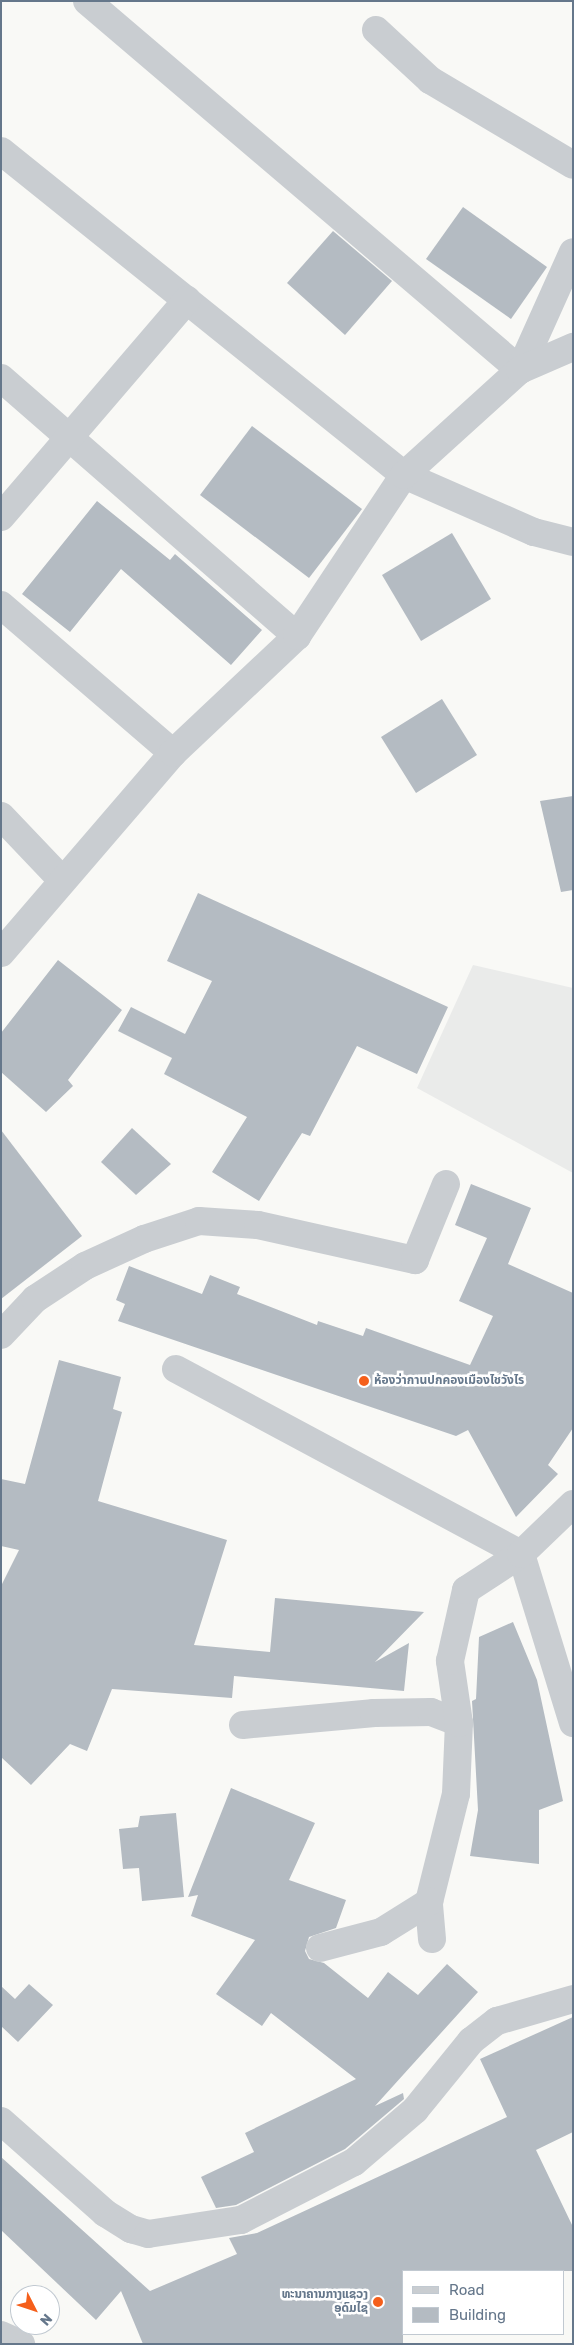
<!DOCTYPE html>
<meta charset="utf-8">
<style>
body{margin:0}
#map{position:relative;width:574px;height:2345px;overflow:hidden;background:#f9f9f6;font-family:Rubik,"Noto Sans Lao","Noto Sans Thai",sans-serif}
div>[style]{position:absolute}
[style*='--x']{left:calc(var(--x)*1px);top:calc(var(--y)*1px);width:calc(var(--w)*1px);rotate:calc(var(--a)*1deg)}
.built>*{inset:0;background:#eaebea}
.building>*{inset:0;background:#b4bbc2}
.minor>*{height:28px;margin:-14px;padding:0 14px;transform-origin:14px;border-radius:14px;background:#c9cdd1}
.dots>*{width:14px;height:14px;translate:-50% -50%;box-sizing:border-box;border:2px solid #fff;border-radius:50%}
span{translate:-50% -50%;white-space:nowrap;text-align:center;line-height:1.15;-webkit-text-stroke:5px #fff;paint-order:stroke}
.poi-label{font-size:12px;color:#65778b;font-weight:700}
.left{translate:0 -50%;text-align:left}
.right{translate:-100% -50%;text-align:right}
.frame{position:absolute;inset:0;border:2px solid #65778b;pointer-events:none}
.legend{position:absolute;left:402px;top:2270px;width:162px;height:65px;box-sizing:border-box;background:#fff;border:1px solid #c1c9d1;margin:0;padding:6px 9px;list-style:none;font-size:15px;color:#65778b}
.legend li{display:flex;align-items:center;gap:10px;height:25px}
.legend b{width:25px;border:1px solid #c1c9d1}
.north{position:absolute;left:10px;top:2285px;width:50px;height:50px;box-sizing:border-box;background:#fff;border:1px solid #c1c9d1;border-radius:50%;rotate:131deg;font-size:14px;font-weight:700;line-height:20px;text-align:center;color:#65778b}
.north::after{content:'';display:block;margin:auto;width:18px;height:22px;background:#f55f1b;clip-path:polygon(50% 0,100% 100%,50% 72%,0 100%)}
</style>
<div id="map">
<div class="built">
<div style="clip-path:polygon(473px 965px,573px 988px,573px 1173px,417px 1088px)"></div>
</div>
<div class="building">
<div style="clip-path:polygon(463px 207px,547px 267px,511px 319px,426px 259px)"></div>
<div style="clip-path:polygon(333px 231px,392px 281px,345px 335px,287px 283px)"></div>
<div style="clip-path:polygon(252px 426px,362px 509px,309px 578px,200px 495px)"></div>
<div style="clip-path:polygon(97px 501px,170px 560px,175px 554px,262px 630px,231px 665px,121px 569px,70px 632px,22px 594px)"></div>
<div style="clip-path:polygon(452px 533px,491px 599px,421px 641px,382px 575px)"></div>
<div style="clip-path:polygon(442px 699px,477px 755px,416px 793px,381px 737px)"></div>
<div style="clip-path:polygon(573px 796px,573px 890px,561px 892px,540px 801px)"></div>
<div style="clip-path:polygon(198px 893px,448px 1007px,417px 1074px,357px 1046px,310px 1136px,302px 1133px,259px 1201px,212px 1172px,247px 1117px,164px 1074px,172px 1058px,118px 1031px,131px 1007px,185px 1034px,212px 981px,167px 961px)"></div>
<div style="clip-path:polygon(58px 960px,122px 1010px,68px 1080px,73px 1086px,46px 1112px,1px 1072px,1px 1033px)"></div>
<div style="clip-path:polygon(132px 1128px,171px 1164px,136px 1195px,101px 1162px)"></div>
<div style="clip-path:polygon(1px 1130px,82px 1236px,1px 1299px)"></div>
<div style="clip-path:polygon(471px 1184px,531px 1208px,508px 1264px,573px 1293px,573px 1428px,548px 1465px,558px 1474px,516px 1517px,468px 1430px,456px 1436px,118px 1321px,125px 1304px,116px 1300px,129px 1266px,202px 1294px,210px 1275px,240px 1287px,237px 1294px,317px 1325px,318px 1321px,363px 1336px,366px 1328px,470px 1365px,493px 1316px,459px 1301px,487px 1238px,455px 1225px)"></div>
<div style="clip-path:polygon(59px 1360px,121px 1377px,113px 1409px,122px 1412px,98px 1501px,227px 1540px,194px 1645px,270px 1652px,275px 1598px,424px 1612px,375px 1662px,409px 1643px,404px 1691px,234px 1676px,232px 1698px,112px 1689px,87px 1751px,70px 1744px,31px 1785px,1px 1757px,1px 1586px,19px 1550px,1px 1546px,1px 1479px,25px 1484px)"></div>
<div style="clip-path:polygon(513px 1622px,537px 1680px,563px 1801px,539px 1810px,539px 1864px,470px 1856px,478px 1810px,472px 1701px,476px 1699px,479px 1637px)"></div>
<div style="clip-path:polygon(231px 1788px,315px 1823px,289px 1880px,346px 1900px,336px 1928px,309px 1937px,305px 1951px,309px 1959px,324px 1963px,368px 1998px,388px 1972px,418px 1995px,447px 1964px,478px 1992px,375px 2106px,403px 2093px,404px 2099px,345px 2149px,236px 2205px,216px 2208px,201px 2177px,254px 2152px,245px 2133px,356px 2079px,271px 2013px,262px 2026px,216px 1994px,255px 1940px,191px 1916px,198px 1895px,188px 1897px)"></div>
<div style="clip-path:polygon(176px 1813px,184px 1897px,142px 1901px,139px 1868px,123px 1869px,119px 1829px,138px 1827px,140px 1816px)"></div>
<div style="clip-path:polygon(29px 1984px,53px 2005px,18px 2042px,1px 2026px,1px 1986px,15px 1999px)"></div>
<div style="clip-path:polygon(573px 2017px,573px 2132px,536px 2150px,573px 2227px,573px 2271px,403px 2271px,403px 2344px,143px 2344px,121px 2291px,96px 2320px,1px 2230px,1px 2157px,150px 2291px,237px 2254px,229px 2238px,257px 2233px,507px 2117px,480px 2059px)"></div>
</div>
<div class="minor">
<div style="--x:87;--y:1;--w:569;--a:40.44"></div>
<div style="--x:520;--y:370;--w:129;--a:-65.8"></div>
<div style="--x:376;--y:30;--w:74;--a:42.8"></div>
<div style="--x:430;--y:80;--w:166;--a:30.7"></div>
<div style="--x:1;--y:151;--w:517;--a:38.8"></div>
<div style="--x:404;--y:475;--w:142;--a:23.7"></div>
<div style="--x:534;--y:532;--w:40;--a:14.4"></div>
<div style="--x:1;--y:378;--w:393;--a:41.1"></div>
<div style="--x:1;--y:517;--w:286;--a:-49.4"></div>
<div style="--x:1;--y:605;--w:227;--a:40.7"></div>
<div style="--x:1;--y:816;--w:87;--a:46.4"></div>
<div style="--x:1;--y:953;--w:264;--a:-49.3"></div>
<div style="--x:173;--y:753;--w:170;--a:-43.3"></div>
<div style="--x:297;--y:636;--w:193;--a:-56.4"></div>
<div style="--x:404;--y:475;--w:156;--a:-42.2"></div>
<div style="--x:520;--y:370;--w:58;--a:-23.5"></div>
<div style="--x:1;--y:1335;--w:50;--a:-46.6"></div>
<div style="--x:35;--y:1299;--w:60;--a:-33.4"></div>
<div style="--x:85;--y:1266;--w:65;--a:-24.6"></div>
<div style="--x:144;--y:1239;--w:58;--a:-18.1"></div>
<div style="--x:199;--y:1221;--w:59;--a:3.9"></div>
<div style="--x:258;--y:1225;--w:161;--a:12.6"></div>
<div style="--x:415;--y:1260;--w:82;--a:-67.8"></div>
<div style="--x:176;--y:1369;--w:391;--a:28.2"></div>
<div style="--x:521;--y:1554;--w:177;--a:72.9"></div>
<div style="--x:243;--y:1725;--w:132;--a:-5.2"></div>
<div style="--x:374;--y:1713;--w:57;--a:-1"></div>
<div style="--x:431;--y:1712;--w:30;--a:21"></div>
<div style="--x:432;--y:1939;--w:37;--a:-95"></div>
<div style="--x:429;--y:1902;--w:111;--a:-76"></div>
<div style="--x:456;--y:1794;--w:71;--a:-87.6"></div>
<div style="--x:459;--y:1723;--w:63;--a:-98.3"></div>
<div style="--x:450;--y:1661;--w:73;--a:-77.3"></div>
<div style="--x:466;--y:1590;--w:66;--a:-33.2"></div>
<div style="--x:521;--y:1554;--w:72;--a:-43.9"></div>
<div style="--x:320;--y:1948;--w:63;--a:-14.7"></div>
<div style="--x:381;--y:1932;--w:57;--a:-32"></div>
<div style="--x:1;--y:2121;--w:139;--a:41.5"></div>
<div style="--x:105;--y:2213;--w:31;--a:32"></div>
<div style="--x:131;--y:2229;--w:18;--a:16"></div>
<div style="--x:148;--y:2234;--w:94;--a:-8.6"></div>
<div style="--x:241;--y:2220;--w:127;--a:-27.2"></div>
<div style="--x:354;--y:2162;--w:80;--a:-40.4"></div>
<div style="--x:415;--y:2110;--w:89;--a:-50.9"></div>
<div style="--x:471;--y:2041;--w:33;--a:-38"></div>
<div style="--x:497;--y:2021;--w:79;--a:-16.1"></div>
<div style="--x:1;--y:2335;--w:22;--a:24"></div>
</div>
<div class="dots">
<div style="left:364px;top:1381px;background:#f55f1b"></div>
<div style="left:378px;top:2302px;background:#f55f1b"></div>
</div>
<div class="poi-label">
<span class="left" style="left:374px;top:1381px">ห้องว่ากานปกคองเมืองไชวังไร</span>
<span class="right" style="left:368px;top:2302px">ທະນາຄານກາງແຊວງ<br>ອຸດົມໄຊ</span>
</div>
<div class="frame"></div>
<ul class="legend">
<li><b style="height:6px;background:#c9cdd1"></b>Road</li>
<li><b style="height:14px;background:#b4bbc2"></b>Building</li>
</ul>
<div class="north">N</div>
</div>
